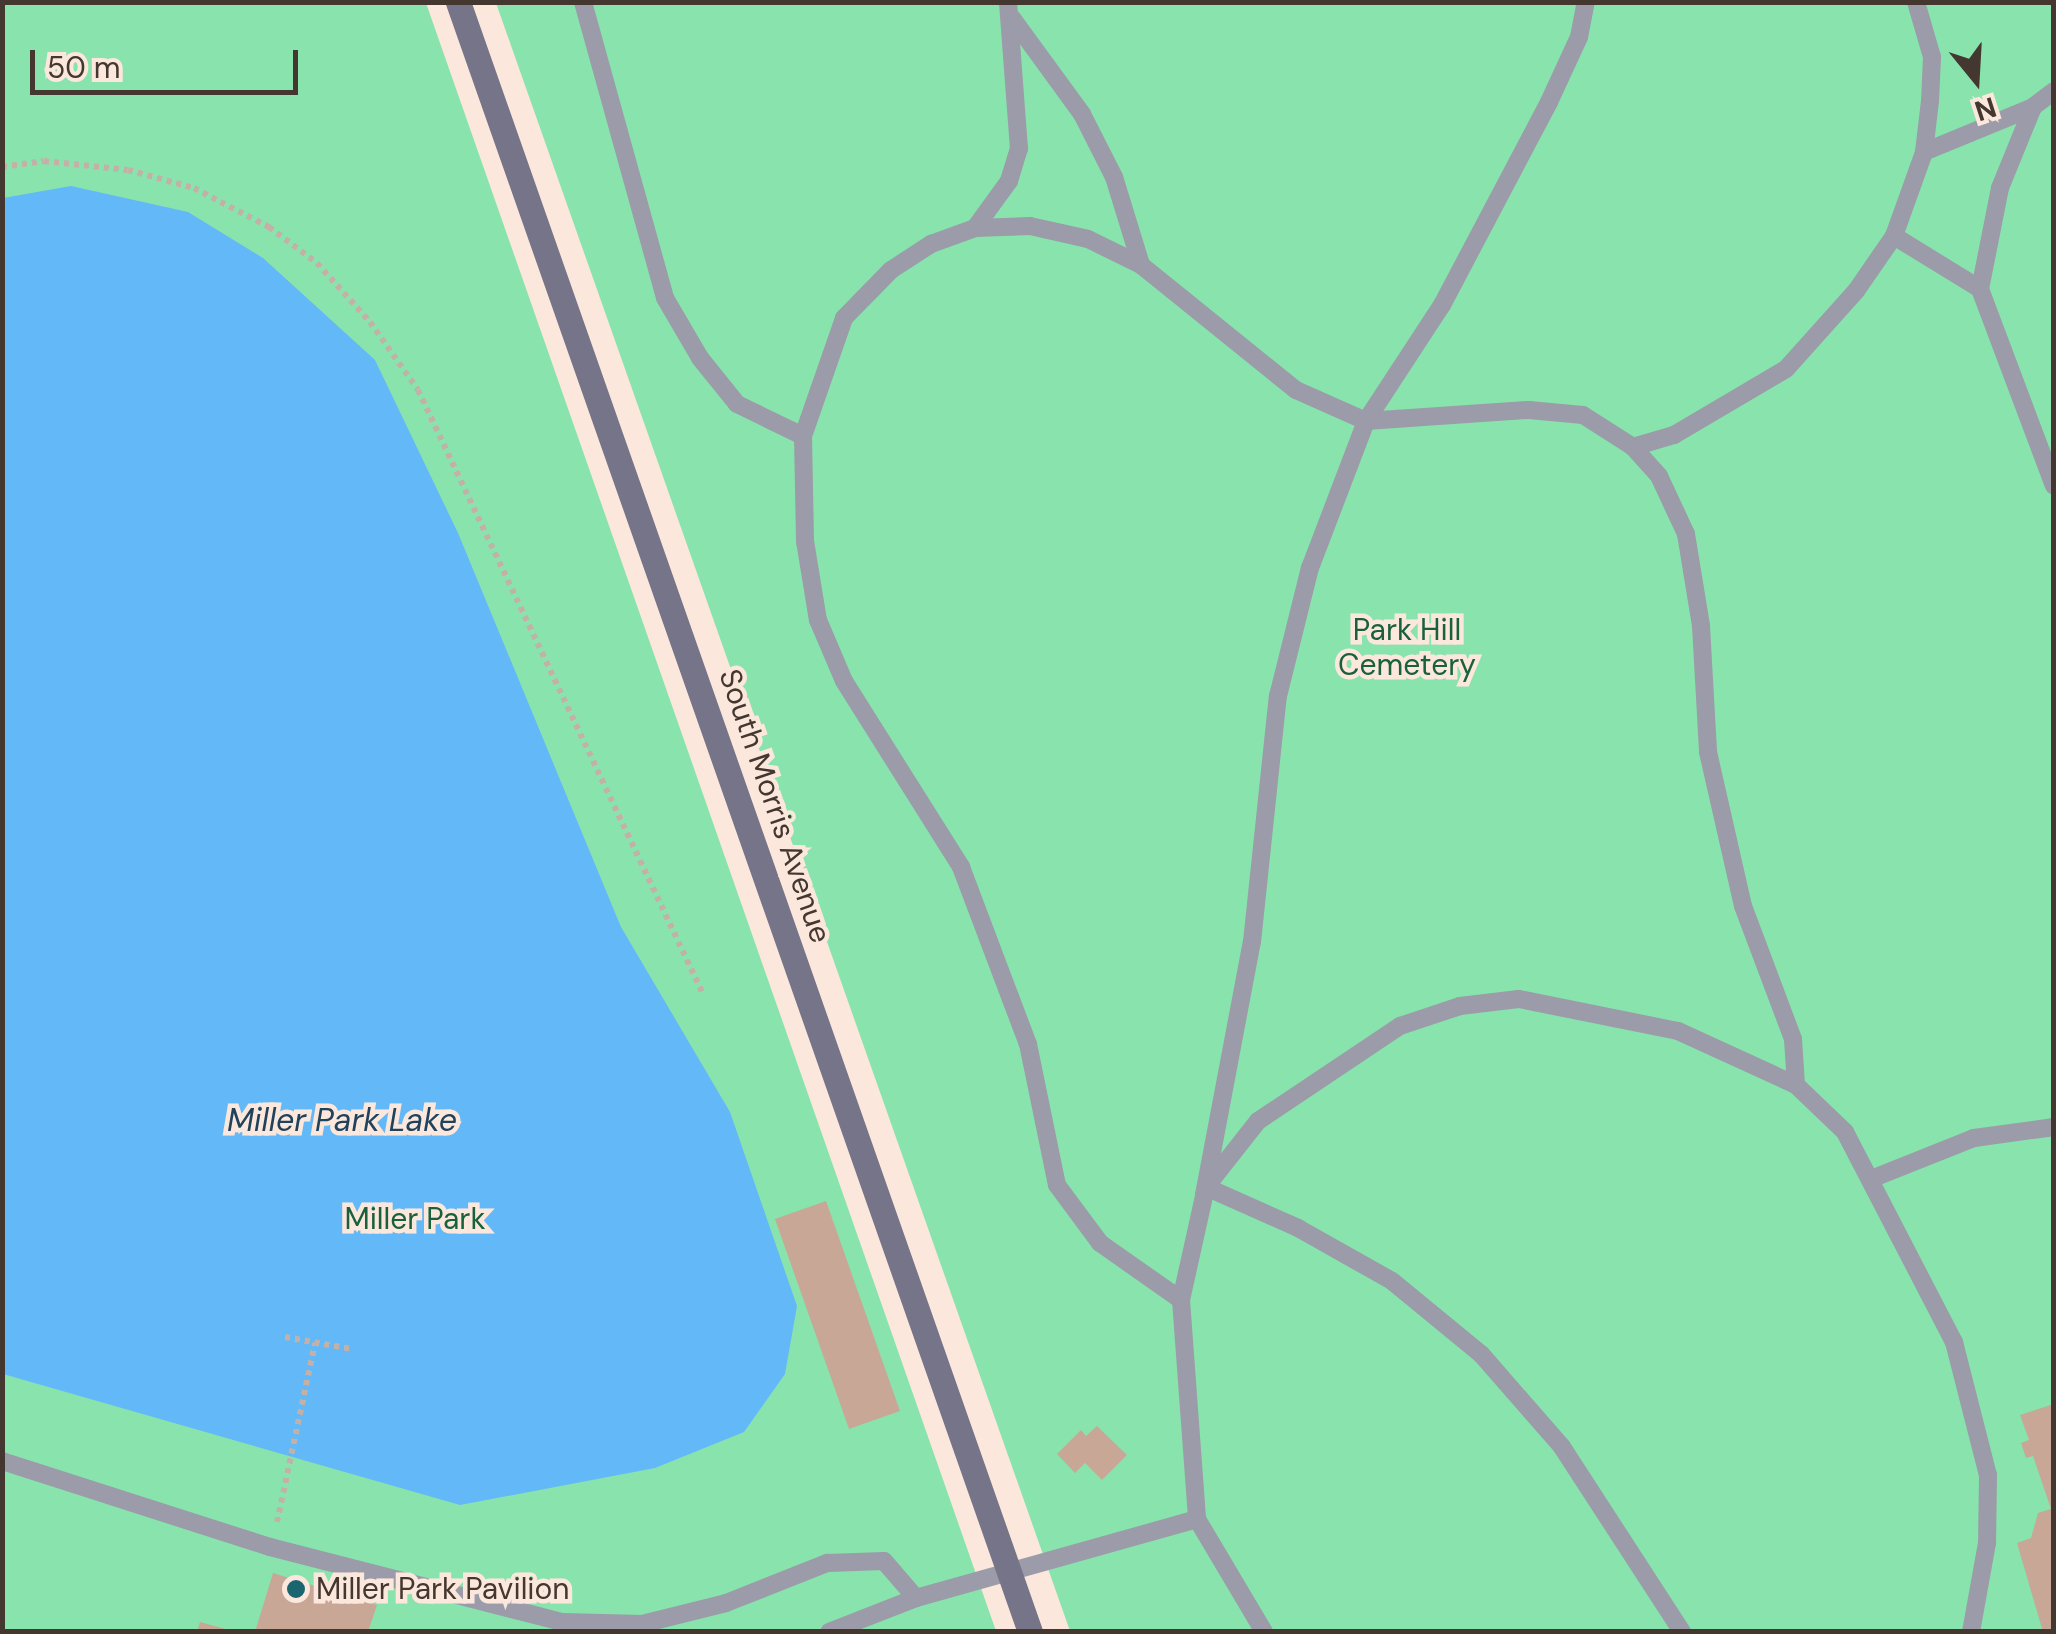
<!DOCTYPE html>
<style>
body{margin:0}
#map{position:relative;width:2056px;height:1634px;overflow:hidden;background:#fce7dc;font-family:"DM Sans",sans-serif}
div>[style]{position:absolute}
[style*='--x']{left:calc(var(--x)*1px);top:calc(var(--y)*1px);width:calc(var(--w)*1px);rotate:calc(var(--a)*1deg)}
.green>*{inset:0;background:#89e3ad}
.water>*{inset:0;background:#63b8f7}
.building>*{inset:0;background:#c8a797}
.path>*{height:6px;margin-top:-3px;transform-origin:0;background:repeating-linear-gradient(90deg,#c3b1a7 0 5px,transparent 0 10px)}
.service>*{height:18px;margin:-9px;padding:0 9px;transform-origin:9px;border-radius:9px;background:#9b9ba9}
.secondary>*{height:25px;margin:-12.5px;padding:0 12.5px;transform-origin:12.5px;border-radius:12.5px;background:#757488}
.dots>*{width:28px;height:28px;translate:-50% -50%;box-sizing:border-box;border:5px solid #fce7dc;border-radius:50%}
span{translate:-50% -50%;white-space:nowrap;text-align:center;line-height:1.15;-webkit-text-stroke:9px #fce7dc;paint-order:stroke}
.park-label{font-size:30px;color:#19613c}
.street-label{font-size:30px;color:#443730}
.poi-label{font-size:30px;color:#443730}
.left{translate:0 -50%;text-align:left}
.water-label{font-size:32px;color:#1f425d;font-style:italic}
.frame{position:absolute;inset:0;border:5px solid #443730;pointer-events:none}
.north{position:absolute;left:1926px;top:30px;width:100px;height:100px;-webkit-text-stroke:8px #fce7dc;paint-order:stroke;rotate:162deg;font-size:28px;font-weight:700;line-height:40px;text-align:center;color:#443730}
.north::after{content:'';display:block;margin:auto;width:35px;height:45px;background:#443730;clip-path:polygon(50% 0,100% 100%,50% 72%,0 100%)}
.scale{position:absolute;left:30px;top:50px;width:268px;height:45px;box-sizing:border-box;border:5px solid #443730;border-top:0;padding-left:12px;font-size:30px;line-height:35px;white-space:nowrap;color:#443730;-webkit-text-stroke:8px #fce7dc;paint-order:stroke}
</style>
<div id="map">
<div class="green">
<div style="clip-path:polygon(3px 3px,426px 3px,996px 1631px,3px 1632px)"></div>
<div style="clip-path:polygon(496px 3px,2053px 3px,2053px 1631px,1070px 1631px)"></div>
</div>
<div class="water">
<div style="clip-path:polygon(71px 186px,188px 212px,263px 258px,375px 360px,458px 533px,621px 927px,730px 1112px,797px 1306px,785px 1374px,744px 1432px,655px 1468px,460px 1505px,3px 1374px,3px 198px)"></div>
</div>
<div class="building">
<div style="clip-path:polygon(826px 1201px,900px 1411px,849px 1429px,775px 1219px)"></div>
<div style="clip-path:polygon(2054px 1404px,2054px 1632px,2043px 1632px,2017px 1543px,2031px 1538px,2038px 1513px,2051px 1509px,2033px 1456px,2026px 1458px,2021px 1443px,2029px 1440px,2020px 1415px)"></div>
<div style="clip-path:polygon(1097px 1426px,1127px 1455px,1102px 1480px,1085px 1463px,1075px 1473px,1057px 1454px,1081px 1430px,1086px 1436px)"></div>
<div style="clip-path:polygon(273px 1573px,377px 1605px,368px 1632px,255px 1632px)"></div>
<div style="clip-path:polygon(200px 1622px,229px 1630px,229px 1632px,197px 1632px)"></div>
</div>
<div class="path">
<div style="--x:2;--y:167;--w:42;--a:-8.1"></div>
<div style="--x:44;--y:161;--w:84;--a:6.1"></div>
<div style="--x:128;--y:170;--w:68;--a:15.3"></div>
<div style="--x:194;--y:188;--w:85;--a:27.5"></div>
<div style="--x:269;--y:227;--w:60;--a:36.9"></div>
<div style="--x:317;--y:263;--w:79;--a:48.1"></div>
<div style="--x:370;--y:322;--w:83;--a:54.8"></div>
<div style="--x:418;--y:390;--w:668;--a:64.74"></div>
<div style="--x:285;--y:1337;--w:68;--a:10.2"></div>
<div style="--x:277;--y:1522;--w:183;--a:-78"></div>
</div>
<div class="service">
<div style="--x:583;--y:2;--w:307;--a:74.5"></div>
<div style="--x:665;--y:298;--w:69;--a:59.7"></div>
<div style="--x:700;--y:358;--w:59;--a:51.2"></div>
<div style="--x:737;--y:404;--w:73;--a:25.9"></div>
<div style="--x:803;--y:436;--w:105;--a:88.9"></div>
<div style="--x:805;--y:541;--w:80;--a:80.7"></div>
<div style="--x:818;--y:620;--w:66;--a:66.9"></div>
<div style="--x:844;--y:681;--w:220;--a:57.8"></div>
<div style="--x:961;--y:867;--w:189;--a:69.3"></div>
<div style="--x:1028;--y:1044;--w:144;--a:78.4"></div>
<div style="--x:1057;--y:1185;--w:72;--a:53.4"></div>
<div style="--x:1100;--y:1243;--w:99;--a:35.1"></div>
<div style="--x:1181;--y:1300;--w:220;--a:85.8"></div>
<div style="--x:1197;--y:1519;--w:131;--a:59.3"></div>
<div style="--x:1012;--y:18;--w:119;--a:53.9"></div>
<div style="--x:1082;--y:114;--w:71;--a:63.1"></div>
<div style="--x:1114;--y:177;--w:92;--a:72.9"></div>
<div style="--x:2054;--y:91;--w:26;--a:143"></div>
<div style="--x:2033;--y:107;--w:87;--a:112.2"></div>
<div style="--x:2000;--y:188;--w:103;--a:101.2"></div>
<div style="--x:1980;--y:289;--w:210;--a:69.4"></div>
<div style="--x:1924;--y:152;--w:118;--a:-22.4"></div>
<div style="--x:975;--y:228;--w:58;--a:-54.1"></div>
<div style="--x:1009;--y:181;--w:34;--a:-73"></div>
<div style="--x:1019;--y:149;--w:147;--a:-94.3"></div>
<div style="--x:1894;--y:236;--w:101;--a:31.6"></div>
<div style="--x:803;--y:436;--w:125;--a:-70.8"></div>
<div style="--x:844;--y:318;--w:67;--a:-45.6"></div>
<div style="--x:891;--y:270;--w:48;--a:-33"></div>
<div style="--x:931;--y:244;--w:47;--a:-20"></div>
<div style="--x:975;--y:228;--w:55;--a:-2.1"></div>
<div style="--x:1030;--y:226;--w:59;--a:12.6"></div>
<div style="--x:1088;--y:239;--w:59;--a:26.1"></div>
<div style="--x:1141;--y:265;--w:199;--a:38.9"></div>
<div style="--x:1296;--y:390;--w:77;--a:23.9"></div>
<div style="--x:1366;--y:421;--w:139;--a:-56.8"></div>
<div style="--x:1442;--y:305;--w:229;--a:-62.2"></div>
<div style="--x:1549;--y:102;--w:72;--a:-65.2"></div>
<div style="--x:1579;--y:37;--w:36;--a:-79"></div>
<div style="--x:1633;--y:447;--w:43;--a:-16.3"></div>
<div style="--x:1674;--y:435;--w:130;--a:-30.5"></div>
<div style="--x:1786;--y:369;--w:105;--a:-48.1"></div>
<div style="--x:1856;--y:291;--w:67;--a:-55.4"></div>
<div style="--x:1894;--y:236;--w:89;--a:-70.3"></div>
<div style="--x:1924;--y:152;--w:51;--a:-83.3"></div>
<div style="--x:1930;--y:101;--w:44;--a:-87.4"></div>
<div style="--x:1932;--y:57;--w:57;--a:-106.2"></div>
<div style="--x:1871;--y:1179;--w:111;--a:-21.7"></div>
<div style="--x:1974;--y:1138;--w:81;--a:-7.8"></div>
<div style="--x:1206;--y:1187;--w:84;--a:-51.8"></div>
<div style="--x:1258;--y:1121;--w:171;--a:-33.8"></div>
<div style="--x:1400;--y:1026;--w:63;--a:-18.4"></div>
<div style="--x:1460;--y:1006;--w:59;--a:-6.8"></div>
<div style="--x:1519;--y:999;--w:162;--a:11.4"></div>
<div style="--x:1678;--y:1031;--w:130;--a:24.6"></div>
<div style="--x:1796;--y:1085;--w:68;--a:43.8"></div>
<div style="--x:1845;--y:1132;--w:237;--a:62.6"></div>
<div style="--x:1954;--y:1342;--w:137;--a:75.7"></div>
<div style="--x:1988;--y:1475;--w:68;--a:90.8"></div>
<div style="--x:1987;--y:1543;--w:90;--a:100.2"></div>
<div style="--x:1204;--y:1195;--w:258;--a:-79.3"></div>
<div style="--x:1252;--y:942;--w:247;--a:-84"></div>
<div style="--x:1278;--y:696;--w:132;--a:-76"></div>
<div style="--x:1310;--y:568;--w:157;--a:-69.1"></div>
<div style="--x:1366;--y:421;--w:163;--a:-3.9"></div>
<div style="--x:1529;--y:410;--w:54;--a:5.3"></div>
<div style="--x:1583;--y:415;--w:59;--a:32.6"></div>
<div style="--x:1633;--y:447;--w:39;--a:48"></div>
<div style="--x:1659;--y:476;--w:64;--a:65"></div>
<div style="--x:1686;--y:534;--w:93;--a:80.7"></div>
<div style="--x:1701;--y:626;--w:126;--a:86.8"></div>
<div style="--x:1708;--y:752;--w:158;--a:77.2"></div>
<div style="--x:1743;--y:906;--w:142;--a:69.4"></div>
<div style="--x:1793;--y:1039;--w:46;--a:86.3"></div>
<div style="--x:1181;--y:1300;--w:116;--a:-77.5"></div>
<div style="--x:1206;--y:1187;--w:101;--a:24"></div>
<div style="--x:1298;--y:1228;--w:108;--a:29.4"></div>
<div style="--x:1392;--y:1281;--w:115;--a:39.4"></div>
<div style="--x:1481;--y:1354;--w:123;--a:48.9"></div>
<div style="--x:1562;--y:1447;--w:221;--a:57"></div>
<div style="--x:2;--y:1461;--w:281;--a:17.8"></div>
<div style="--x:270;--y:1547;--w:302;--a:14.4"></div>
<div style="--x:563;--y:1622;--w:79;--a:1.5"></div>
<div style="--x:642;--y:1624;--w:87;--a:-14"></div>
<div style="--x:726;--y:1603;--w:109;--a:-21.6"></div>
<div style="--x:827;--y:1563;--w:57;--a:-2"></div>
<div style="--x:884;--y:1561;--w:49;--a:49.1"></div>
<div style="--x:916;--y:1598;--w:93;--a:158.7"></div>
<div style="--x:916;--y:1598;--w:292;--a:-15.7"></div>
</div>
<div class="secondary">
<div style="--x:458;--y:2;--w:1727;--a:70.66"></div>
</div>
<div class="dots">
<div style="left:296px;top:1589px;background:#1b6571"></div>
</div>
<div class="park-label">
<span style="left:1407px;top:647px">Park Hill<br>Cemetery</span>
<span style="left:415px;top:1219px">Miller Park</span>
</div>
<div class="street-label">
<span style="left:775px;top:806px;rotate:71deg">South Morris Avenue</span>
</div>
<div class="poi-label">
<span class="left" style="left:316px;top:1589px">Miller Park Pavilion</span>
</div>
<div class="water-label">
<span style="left:342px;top:1120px">Miller Park Lake</span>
</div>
<div class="frame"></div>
<div class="north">N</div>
<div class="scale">50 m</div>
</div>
